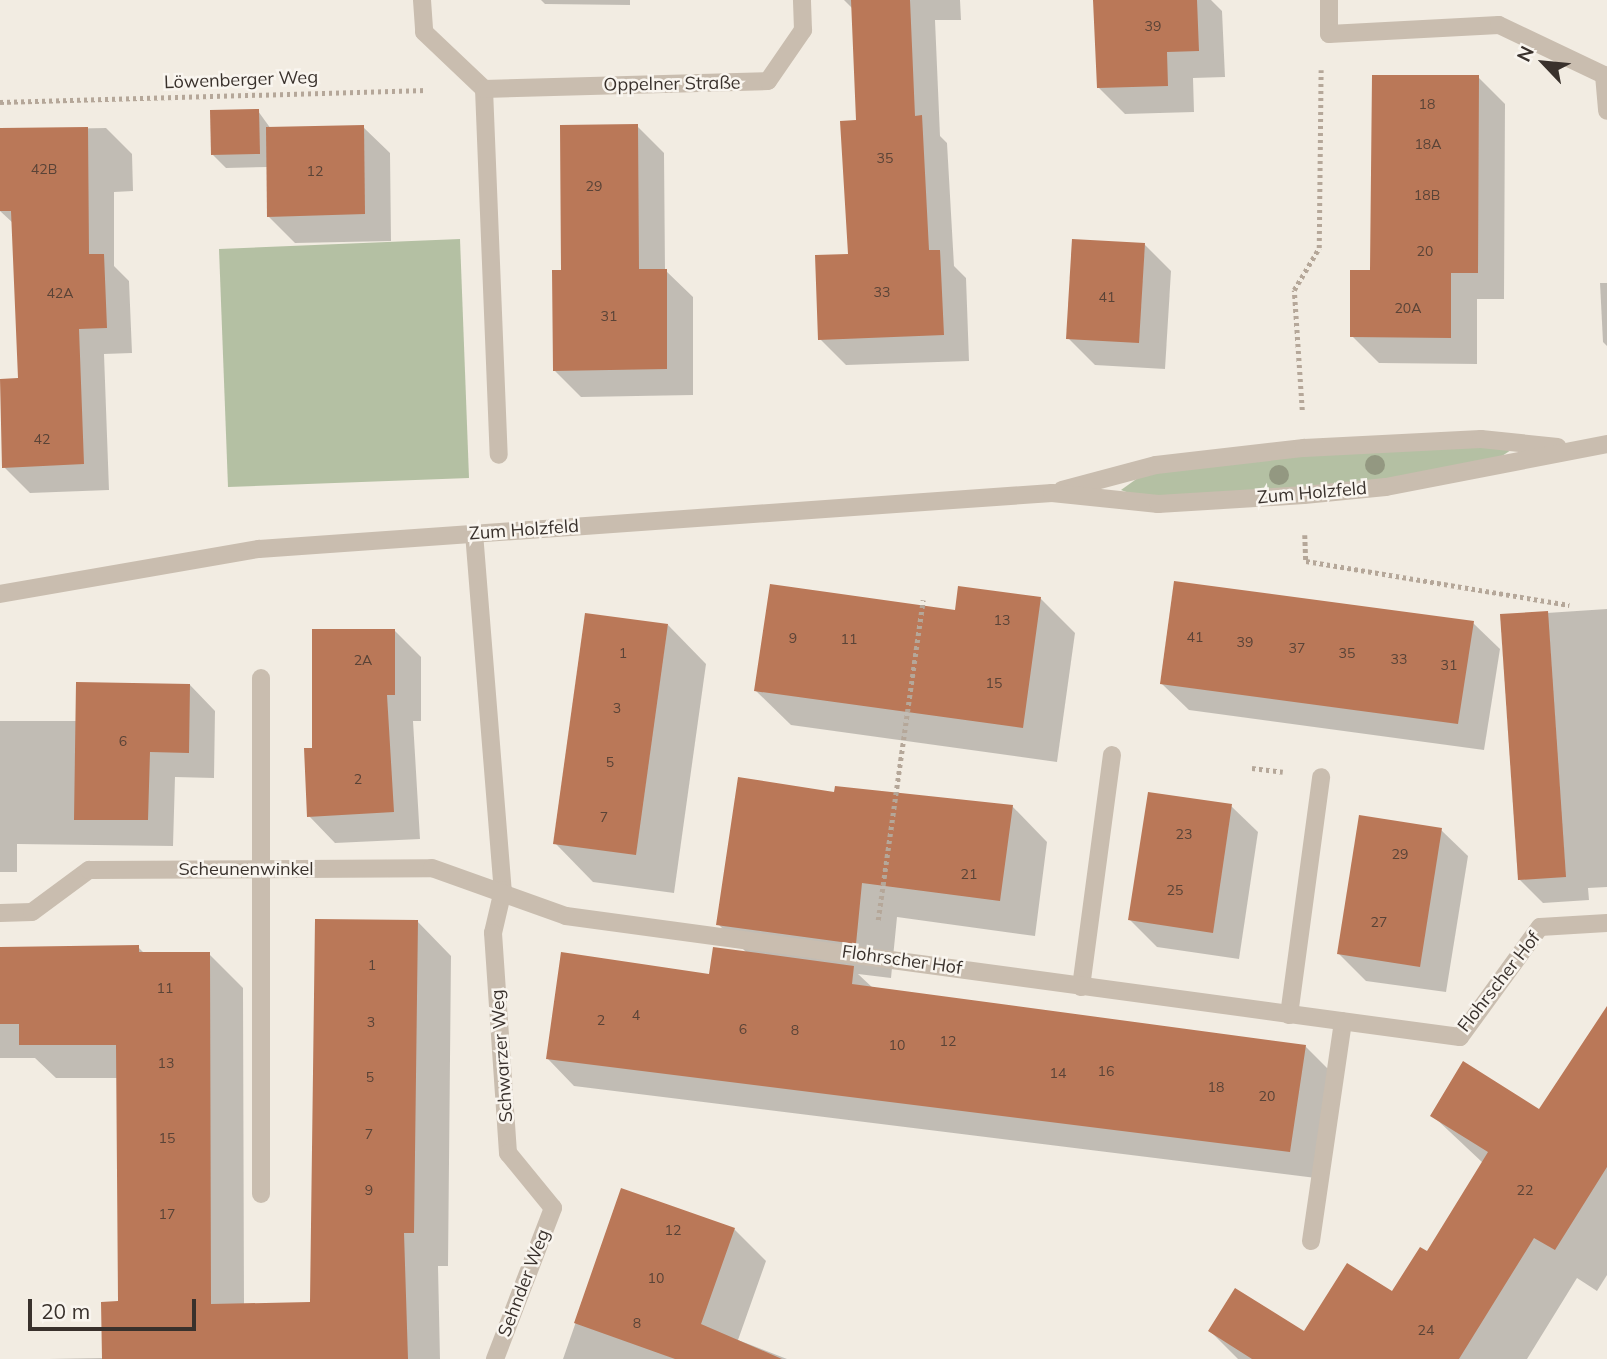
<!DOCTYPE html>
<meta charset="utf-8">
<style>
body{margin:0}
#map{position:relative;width:1607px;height:1359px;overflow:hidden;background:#f2ece2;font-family:Mulish,sans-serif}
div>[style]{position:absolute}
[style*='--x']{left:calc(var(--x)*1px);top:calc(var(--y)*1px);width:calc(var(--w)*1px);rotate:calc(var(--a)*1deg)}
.green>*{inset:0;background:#b4c0a3}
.shadow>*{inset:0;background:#0003}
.building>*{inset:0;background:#ba7858}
.path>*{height:4.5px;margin-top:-2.25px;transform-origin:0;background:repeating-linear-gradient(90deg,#b5a799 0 3.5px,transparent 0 7px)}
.service>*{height:18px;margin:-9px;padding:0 9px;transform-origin:9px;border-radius:9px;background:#c9bdaf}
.minor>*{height:18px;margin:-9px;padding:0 9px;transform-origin:9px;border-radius:9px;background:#c9bdaf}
.trees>*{width:20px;height:20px;margin:-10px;border-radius:50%;background:#939881}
span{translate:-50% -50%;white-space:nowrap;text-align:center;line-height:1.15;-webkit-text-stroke:5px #f9f5ef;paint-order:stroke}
.number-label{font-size:14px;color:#594337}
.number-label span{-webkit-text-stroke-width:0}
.street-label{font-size:18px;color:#39312c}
.north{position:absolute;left:1509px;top:28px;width:70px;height:70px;-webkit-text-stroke:5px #f9f5ef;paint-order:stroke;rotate:296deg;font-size:19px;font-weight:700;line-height:28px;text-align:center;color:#39312c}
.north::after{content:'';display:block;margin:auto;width:24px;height:32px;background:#39312c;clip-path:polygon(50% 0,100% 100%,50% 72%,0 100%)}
.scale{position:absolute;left:28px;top:1299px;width:168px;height:32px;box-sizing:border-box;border:4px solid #39312c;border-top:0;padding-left:9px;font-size:21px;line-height:24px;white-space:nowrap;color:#39312c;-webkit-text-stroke:5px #f9f5ef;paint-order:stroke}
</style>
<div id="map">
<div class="green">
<div style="clip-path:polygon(460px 239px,469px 478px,228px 487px,219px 249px)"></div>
<div style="clip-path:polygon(1481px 439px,1511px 450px,1481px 470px,1158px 504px,1121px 490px,1156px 465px)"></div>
</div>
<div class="shadow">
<div style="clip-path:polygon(541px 0,630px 0,630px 5px,545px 4px)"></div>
<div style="clip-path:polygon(844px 0,960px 0,961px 20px,935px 20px,940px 136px,947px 143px,954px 266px,966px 278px,969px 361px,846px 365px,820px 339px,850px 255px,858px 121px,852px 8px)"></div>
<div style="clip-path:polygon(1095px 0,1211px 0,1222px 11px,1225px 77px,1193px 78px,1194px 112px,1125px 114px,1098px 87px)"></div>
<div style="clip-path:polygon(1478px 77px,1505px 104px,1504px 299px,1477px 299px,1477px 364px,1379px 363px,1352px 336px,1372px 272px)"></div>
<div style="clip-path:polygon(258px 111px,271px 129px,363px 127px,390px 153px,391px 241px,295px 243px,268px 216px,268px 167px,226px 168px,213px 155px)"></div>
<div style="clip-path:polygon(637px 126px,664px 153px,665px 270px,693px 297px,693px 395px,581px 397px,554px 370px,563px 271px)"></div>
<div style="clip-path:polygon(106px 128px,132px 154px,133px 191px,114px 192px,114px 266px,129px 281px,132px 353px,104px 354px,109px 490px,30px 493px,4px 467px,20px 380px,13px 223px,0 211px,0 130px)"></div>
<div style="clip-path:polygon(1144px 244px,1171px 271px,1165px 369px,1095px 365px,1068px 338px)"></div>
<div style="clip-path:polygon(1600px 283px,1607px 283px,1607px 346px,1603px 342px)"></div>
<div style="clip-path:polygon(1040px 598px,1075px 633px,1057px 762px,791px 725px,756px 691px,957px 612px)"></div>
<div style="clip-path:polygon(1607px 609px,1607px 887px,1588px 888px,1589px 900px,1543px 903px,1519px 879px,1502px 616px)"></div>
<div style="clip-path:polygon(1473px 623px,1500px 649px,1484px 750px,1189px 710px,1162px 684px)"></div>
<div style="clip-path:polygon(668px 625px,706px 664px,674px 893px,593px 882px,555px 843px)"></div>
<div style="clip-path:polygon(394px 630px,421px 657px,421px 721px,413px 721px,420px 839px,335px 843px,309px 816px,314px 749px)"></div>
<div style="clip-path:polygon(190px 685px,215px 711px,214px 778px,175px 777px,173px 846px,17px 844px,17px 872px,0 872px,0 721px,77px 721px)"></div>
<div style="clip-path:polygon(836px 794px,1012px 806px,1047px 842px,1035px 936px,897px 917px,891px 978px,858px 974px,874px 989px,1305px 1046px,1332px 1073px,1316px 1178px,574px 1086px,548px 1059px,748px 954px,718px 924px)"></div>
<div style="clip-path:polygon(1231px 806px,1258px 832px,1239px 959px,1157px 947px,1130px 920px)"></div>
<div style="clip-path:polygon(1441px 830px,1468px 856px,1446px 992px,1366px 981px,1339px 954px)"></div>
<div style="clip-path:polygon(417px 921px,451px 956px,448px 1266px,438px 1266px,440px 1359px,48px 1359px,104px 1358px,119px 1303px,118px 1078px,56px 1078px,35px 1058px,0 1058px,0 949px,138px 947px,144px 953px,209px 954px,243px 988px,244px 1305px,312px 1304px)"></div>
<div style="clip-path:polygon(1607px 1013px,1607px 1275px,1597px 1291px,1577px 1278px,1527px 1359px,1238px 1359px,1210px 1331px,1305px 1333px,1393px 1294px,1427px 1253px,1483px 1163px,1433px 1116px,1540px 1111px)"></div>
<div style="clip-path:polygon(622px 1190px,734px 1229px,766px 1261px,738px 1340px,787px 1359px,563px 1359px)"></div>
</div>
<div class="building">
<div style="clip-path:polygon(851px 0,910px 0,915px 116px,922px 115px,929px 250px,940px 250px,944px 335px,818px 340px,815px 255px,848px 254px,840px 121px,856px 120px)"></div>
<div style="clip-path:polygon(1093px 0,1197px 0,1199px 51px,1167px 52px,1168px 86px,1097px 88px)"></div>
<div style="clip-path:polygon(1372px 75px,1479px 75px,1478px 273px,1451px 273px,1451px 338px,1350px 337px,1350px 270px,1370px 270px)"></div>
<div style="clip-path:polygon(259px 109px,260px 154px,211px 155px,210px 110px)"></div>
<div style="clip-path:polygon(638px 124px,639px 269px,667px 269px,667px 369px,553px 371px,552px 270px,561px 270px,560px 125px)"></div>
<div style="clip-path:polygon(364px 125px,365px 214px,267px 217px,266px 127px)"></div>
<div style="clip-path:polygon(88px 127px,89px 254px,104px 254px,107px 328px,79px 329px,84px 464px,2px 468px,0 379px,18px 378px,11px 211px,0 211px,0 128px)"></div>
<div style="clip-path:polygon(1072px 239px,1145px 243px,1139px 343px,1066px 339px)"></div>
<div style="clip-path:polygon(1174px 581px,1474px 621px,1458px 724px,1160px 684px)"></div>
<div style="clip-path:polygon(770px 584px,955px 610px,958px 586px,1041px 597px,1023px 728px,754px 691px)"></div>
<div style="clip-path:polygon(1548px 611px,1566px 877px,1518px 880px,1500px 614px)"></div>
<div style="clip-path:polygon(585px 613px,668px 624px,636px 855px,553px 844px)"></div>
<div style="clip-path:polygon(312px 629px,395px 629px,395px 695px,387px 695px,394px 812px,307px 817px,304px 748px,312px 748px)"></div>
<div style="clip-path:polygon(76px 682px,190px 684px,189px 753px,150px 752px,148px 820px,74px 820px)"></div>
<div style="clip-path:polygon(738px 777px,834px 792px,835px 786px,1013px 805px,1000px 901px,862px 883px,856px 944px,716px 925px)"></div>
<div style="clip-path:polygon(1148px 792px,1232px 804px,1213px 933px,1128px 920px)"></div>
<div style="clip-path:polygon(1359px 815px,1442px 828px,1420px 967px,1337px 954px)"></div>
<div style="clip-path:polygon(315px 919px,418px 920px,414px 1233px,404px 1233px,408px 1359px,102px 1359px,101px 1302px,118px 1301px,116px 1045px,19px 1045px,19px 1024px,0 1024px,0 947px,139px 945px,139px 952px,210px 952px,211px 1304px,310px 1302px)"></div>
<div style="clip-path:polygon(713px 947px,854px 966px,852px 984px,1306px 1045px,1290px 1152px,546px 1059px,561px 952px,709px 974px)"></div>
<div style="clip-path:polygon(1607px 1006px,1607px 1167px,1555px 1250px,1534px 1238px,1459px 1359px,1252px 1359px,1208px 1331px,1235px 1288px,1304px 1331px,1347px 1263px,1392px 1291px,1420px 1247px,1427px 1251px,1488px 1152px,1430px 1116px,1463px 1061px,1539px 1109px)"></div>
<div style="clip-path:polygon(621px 1188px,735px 1228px,701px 1324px,782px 1359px,675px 1359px,574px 1323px)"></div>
</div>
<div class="path">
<div style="--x:0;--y:102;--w:427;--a:-1.6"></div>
<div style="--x:1302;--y:410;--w:120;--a:-93.8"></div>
<div style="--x:1294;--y:290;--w:49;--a:-59.2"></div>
<div style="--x:1319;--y:248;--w:178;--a:-89.4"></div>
<div style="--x:1305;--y:535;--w:26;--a:88"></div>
<div style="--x:1306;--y:561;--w:267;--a:9.5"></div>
<div style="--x:1252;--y:768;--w:31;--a:7"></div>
<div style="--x:878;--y:920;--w:323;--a:-82"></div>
</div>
<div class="service">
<div style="--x:424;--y:32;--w:83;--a:43.5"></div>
<div style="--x:484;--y:89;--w:366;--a:87.7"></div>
<div style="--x:1081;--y:987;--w:234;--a:-82.4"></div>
<div style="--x:1289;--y:1015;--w:240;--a:-82.3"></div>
<div style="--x:261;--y:1194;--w:516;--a:-90"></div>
<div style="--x:1311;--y:1241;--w:222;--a:-81.7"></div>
</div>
<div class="minor">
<div style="--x:422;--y:0;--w:32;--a:86"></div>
<div style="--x:1329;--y:0;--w:34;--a:90"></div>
<div style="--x:1329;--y:34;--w:170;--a:-3"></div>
<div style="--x:1499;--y:25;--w:116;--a:25.5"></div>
<div style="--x:1604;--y:75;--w:36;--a:85"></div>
<div style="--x:484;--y:89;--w:284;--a:-1.6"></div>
<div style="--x:768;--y:81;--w:62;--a:-55.5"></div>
<div style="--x:803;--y:30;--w:30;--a:-92"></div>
<div style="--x:1062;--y:490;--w:97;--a:-14.9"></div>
<div style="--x:1156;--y:465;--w:149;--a:-6.6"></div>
<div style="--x:1304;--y:448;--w:177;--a:-2.9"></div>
<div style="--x:1481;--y:439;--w:77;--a:5.9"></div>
<div style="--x:474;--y:533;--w:358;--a:85.4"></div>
<div style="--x:503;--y:890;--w:44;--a:103.1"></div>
<div style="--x:493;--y:933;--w:221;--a:86.1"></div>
<div style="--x:508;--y:1153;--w:71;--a:50.7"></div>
<div style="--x:553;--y:1208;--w:162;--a:111"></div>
<div style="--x:0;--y:594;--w:263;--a:-9.9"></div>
<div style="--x:259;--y:549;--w:795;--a:-4.04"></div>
<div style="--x:1052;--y:493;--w:107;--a:5.9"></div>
<div style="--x:1158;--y:504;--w:146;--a:-3.5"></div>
<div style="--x:1304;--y:495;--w:82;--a:-5.6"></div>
<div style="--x:1386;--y:487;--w:225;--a:-11"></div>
<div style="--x:0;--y:913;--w:32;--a:-2"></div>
<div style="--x:32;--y:912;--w:71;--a:-36.4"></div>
<div style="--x:89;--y:870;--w:343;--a:-0.3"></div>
<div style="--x:432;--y:868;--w:142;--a:19.7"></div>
<div style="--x:566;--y:916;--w:902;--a:7.71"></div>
<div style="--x:1460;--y:1037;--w:136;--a:-54"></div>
<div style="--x:1540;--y:927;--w:67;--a:-3.4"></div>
</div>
<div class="trees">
<div style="left:1375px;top:465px"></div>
<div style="left:1279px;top:475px"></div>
</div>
<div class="number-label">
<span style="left:1153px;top:26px">39</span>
<span style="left:1427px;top:104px">18</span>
<span style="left:1428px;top:144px">18A</span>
<span style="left:885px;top:158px">35</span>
<span style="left:44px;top:169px">42B</span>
<span style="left:315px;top:171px">12</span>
<span style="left:594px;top:186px">29</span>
<span style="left:1427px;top:195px">18B</span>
<span style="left:1425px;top:251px">20</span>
<span style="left:882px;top:292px">33</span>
<span style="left:60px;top:293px">42A</span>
<span style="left:1107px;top:297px">41</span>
<span style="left:1408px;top:308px">20A</span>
<span style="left:609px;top:316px">31</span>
<span style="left:42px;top:439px">42</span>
<span style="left:1002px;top:620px">13</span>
<span style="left:1195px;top:637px">41</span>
<span style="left:793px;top:638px">9</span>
<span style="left:849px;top:639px">11</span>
<span style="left:1245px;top:642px">39</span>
<span style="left:1297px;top:648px">37</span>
<span style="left:623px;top:653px">1</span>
<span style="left:1347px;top:653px">35</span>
<span style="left:1399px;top:659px">33</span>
<span style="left:363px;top:660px">2A</span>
<span style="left:1449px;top:665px">31</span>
<span style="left:994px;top:683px">15</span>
<span style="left:617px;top:708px">3</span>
<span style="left:123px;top:741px">6</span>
<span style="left:610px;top:762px">5</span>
<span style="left:358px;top:779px">2</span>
<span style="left:604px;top:817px">7</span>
<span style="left:1184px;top:834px">23</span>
<span style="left:1400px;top:854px">29</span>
<span style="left:969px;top:874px">21</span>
<span style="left:1175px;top:890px">25</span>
<span style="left:1379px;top:922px">27</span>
<span style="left:372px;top:965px">1</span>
<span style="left:165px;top:988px">11</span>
<span style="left:636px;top:1015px">4</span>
<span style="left:601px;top:1020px">2</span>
<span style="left:371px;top:1022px">3</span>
<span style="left:743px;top:1029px">6</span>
<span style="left:795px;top:1030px">8</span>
<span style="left:948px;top:1041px">12</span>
<span style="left:897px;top:1045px">10</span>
<span style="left:166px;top:1063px">13</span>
<span style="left:1106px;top:1071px">16</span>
<span style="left:1058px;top:1073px">14</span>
<span style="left:370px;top:1077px">5</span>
<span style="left:1216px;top:1087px">18</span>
<span style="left:1267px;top:1096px">20</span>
<span style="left:369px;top:1134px">7</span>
<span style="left:167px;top:1138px">15</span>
<span style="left:369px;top:1190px">9</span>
<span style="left:1525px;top:1190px">22</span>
<span style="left:167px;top:1214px">17</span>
<span style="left:673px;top:1230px">12</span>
<span style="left:656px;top:1278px">10</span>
<span style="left:637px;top:1323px">8</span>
<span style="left:1426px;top:1330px">24</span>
</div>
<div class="street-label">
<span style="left:241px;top:80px;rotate:-2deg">Löwenberger Weg</span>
<span style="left:672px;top:84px;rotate:-1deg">Oppelner Straße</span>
<span style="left:1312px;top:493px;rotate:-5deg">Zum Holzfeld</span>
<span style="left:524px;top:530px;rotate:-4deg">Zum Holzfeld</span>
<span style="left:246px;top:869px">Scheunenwinkel</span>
<span style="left:902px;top:960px;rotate:8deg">Flohrscher Hof</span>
<span style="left:1499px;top:982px;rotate:-52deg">Flohrscher Hof</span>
<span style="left:502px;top:1056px;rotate:-94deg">Schwarzer Weg</span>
<span style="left:524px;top:1283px;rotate:-69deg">Sehnder Weg</span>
</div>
<div class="north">N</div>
<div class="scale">20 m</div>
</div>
